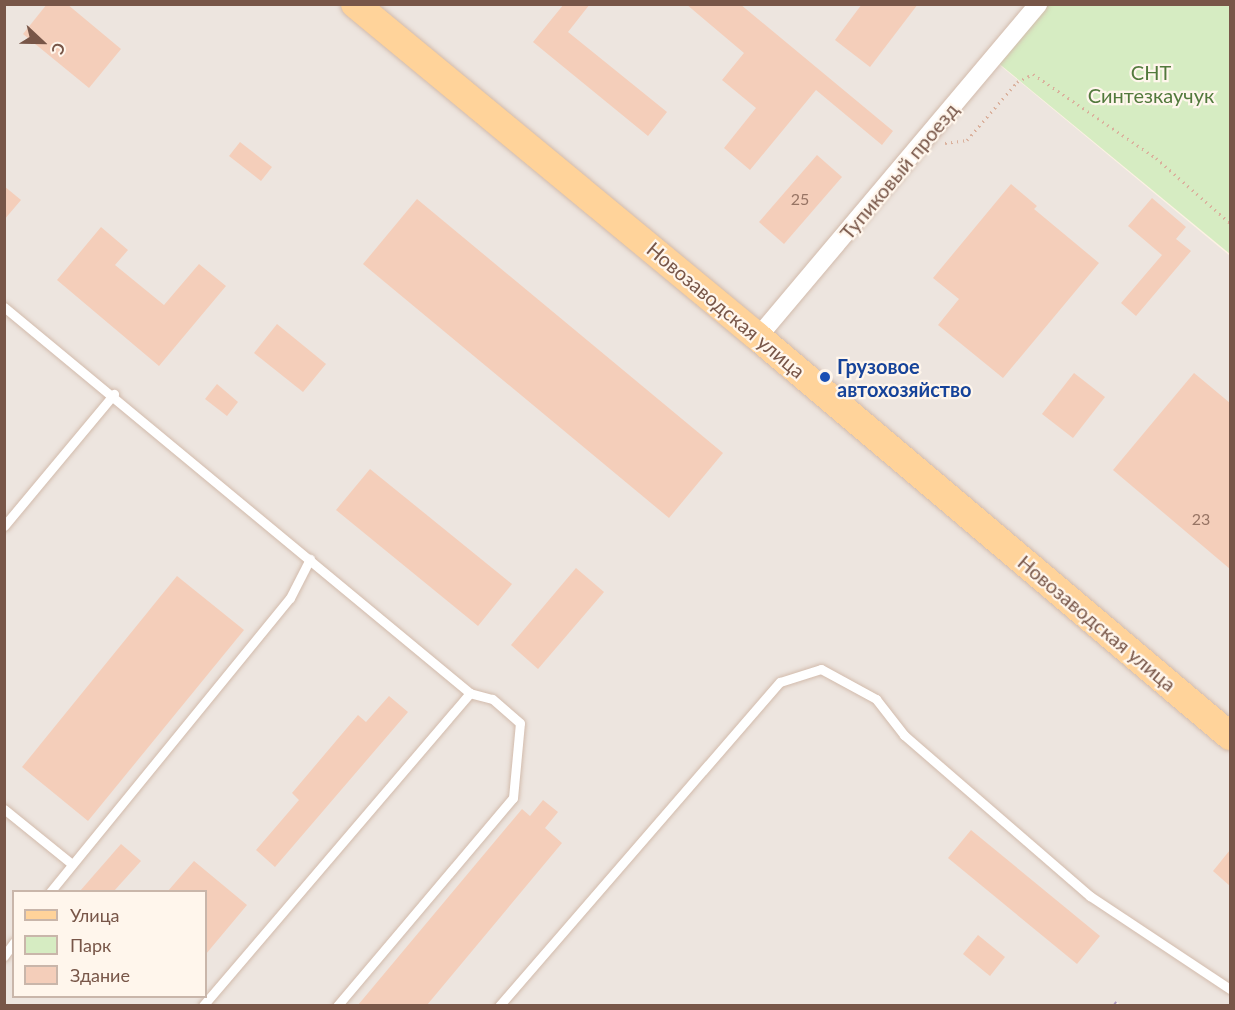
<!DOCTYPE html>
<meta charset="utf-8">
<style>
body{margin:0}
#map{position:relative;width:1235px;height:1010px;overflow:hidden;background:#fdf2e4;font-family:Lato,sans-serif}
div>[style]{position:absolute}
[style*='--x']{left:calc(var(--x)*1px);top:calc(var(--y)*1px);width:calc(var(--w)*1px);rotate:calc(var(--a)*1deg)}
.industrial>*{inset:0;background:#ede5df}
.green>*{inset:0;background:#d6ecc2}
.building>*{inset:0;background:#f4ceba}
.path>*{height:3px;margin-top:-1.5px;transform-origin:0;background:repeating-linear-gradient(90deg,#dab19d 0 1.5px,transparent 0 6px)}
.roads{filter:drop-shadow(0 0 2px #d2bbac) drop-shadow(0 0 2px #d2bbac)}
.lane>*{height:9px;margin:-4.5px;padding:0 4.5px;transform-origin:4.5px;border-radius:4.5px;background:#fff}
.street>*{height:18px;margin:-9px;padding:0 9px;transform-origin:9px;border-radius:9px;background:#fff}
.primary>*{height:28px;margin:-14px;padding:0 14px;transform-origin:14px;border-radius:14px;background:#ffd39a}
.rail>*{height:7px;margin-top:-3.5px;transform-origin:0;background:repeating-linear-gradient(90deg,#fff6ec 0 14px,#b4a2c8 0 28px);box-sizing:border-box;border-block:2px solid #b4a2c8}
.dots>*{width:16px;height:16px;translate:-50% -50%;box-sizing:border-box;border:3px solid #fff6ec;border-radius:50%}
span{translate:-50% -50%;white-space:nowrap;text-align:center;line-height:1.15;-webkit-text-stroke:4.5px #fff6ec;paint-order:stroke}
.number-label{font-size:16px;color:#977464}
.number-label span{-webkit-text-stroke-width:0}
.park-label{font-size:20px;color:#52793c}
.street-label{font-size:20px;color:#785648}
.transit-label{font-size:20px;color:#164399;font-weight:700}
.left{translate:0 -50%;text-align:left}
.frame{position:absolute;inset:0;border:6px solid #785648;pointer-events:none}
.legend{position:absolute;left:12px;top:890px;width:195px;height:108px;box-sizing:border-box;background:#fff6ec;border:2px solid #c9b6aa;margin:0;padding:8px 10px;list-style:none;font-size:18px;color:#785648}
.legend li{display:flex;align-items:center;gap:12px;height:30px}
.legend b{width:30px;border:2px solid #c9b6aa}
.north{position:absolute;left:12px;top:12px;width:60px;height:60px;-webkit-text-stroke:4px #fff6ec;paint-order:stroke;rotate:112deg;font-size:16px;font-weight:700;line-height:24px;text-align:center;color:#785648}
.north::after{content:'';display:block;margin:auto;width:21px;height:27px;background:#785648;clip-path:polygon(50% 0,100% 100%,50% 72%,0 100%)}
</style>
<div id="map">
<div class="industrial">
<div style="clip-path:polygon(evenodd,4px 5px,346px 5px,1230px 740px,1230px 1005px,5px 1005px,4px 5px,14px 892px,206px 892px,206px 996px,14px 996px,14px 892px)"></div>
<div style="clip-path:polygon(364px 5px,1033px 5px,759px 331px)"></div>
<div style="clip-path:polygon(996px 62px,1230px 256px,1230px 729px,765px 334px)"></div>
</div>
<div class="green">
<div style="clip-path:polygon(1044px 5px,1230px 5px,1230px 254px,997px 62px)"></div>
</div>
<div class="building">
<div style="clip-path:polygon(47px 4px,67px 4px,121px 49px,89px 88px,23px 34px)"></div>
<div style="clip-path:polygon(564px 4px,590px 4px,568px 32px,667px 112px,648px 136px,533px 42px)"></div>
<div style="clip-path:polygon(686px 4px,740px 4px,893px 131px,882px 145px,816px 90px,750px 170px,724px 148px,756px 108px,722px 80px,744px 53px)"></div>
<div style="clip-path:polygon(862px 4px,918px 4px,870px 67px,835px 40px)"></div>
<div style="clip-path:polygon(240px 142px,272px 167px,261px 181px,229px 156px)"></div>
<div style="clip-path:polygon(817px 155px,842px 177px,784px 244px,759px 222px)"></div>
<div style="clip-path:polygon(1011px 184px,1037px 206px,1034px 209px,1099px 263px,1003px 378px,938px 325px,959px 299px,933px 278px)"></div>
<div style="clip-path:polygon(4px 186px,21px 200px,4px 220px)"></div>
<div style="clip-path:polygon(1152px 198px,1186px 227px,1176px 239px,1191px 251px,1136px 316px,1121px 303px,1162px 255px,1128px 226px)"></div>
<div style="clip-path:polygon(417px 199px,723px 453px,669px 518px,363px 264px)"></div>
<div style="clip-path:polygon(101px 227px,128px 250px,115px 265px,164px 305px,199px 264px,226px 286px,159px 366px,57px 280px)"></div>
<div style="clip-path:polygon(277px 324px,326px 364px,303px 392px,254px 353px)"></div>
<div style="clip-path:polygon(1074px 373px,1105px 397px,1073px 438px,1042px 414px)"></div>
<div style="clip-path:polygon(1194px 373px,1230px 403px,1230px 569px,1113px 470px)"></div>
<div style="clip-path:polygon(217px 384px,238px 402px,227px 416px,205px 399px)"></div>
<div style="clip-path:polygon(370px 469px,512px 584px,478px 626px,336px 510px)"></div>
<div style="clip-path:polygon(576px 568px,604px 592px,538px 669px,511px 645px)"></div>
<div style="clip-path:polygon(177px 576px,244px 630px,88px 821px,22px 767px)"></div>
<div style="clip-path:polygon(389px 696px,408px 712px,275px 867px,256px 850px,299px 800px,292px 793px,358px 715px,366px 722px)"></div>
<div style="clip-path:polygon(543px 800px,558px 812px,545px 828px,562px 843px,427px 1005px,358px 1005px,522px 809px,530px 816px)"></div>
<div style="clip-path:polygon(971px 830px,1100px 936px,1077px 964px,948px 858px)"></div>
<div style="clip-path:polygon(121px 844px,141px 861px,114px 891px,80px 891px)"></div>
<div style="clip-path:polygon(1230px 850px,1230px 886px,1213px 871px)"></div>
<div style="clip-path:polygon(194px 861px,247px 905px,206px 954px,206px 891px,168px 891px)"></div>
<div style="clip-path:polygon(978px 935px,1005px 957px,990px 976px,963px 954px)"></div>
</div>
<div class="path">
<div style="--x:945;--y:143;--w:22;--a:-8"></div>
<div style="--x:967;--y:140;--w:77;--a:-49.2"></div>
<div style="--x:1017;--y:82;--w:18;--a:-27"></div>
<div style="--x:1033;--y:74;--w:149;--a:34.3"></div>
<div style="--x:1156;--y:158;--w:98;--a:41.3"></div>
</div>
<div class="roads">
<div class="lane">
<div style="--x:4;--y:307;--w:605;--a:39.64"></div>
<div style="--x:470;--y:693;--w:411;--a:130.5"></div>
<div style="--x:4;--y:526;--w:172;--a:-50.2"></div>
<div style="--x:4;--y:809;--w:87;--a:39"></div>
<div style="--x:50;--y:892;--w:380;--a:-50.8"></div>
<div style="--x:290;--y:598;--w:44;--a:-62.9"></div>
<div style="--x:4;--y:956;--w:17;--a:-54"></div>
<div style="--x:337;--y:1006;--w:272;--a:-49.8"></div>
<div style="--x:513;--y:798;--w:75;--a:-84.7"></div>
<div style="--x:520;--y:723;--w:37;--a:-139"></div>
<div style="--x:492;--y:699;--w:23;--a:-165"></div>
<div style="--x:499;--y:1006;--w:429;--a:-49.1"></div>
<div style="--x:780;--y:682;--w:43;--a:-17.6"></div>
<div style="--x:821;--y:669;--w:63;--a:28.6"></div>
<div style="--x:876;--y:699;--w:46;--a:52.1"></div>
<div style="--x:904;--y:735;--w:246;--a:40.9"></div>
<div style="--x:1090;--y:896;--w:168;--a:33.6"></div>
</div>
<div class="street">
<div style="--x:758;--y:337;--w:435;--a:-49.9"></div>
</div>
<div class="primary">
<div style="--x:355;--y:4;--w:523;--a:39.57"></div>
<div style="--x:758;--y:337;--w:618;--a:40.21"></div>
</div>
</div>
<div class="rail">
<div style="--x:1116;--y:1006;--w:4;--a:-56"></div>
</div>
<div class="dots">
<div style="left:825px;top:377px;background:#1a4fb4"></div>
</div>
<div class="number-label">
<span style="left:800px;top:199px">25</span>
<span style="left:1201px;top:519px">23</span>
</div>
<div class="park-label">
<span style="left:1151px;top:84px">СНТ<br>Синтезкаучук</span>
</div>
<div class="street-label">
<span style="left:899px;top:171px;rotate:-50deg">Тупиковый проезд</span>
<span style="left:726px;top:310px;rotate:40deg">Новозаводская улица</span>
<span style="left:1097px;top:623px;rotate:40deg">Новозаводская улица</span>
</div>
<div class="transit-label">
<span class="left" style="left:837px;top:378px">Грузовое<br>автохозяйство</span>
</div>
<div class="frame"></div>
<ul class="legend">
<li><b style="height:8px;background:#ffd39a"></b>Улица</li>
<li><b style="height:16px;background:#d6ecc2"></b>Парк</li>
<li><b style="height:16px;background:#f4ceba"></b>Здание</li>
</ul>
<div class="north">С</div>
</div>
